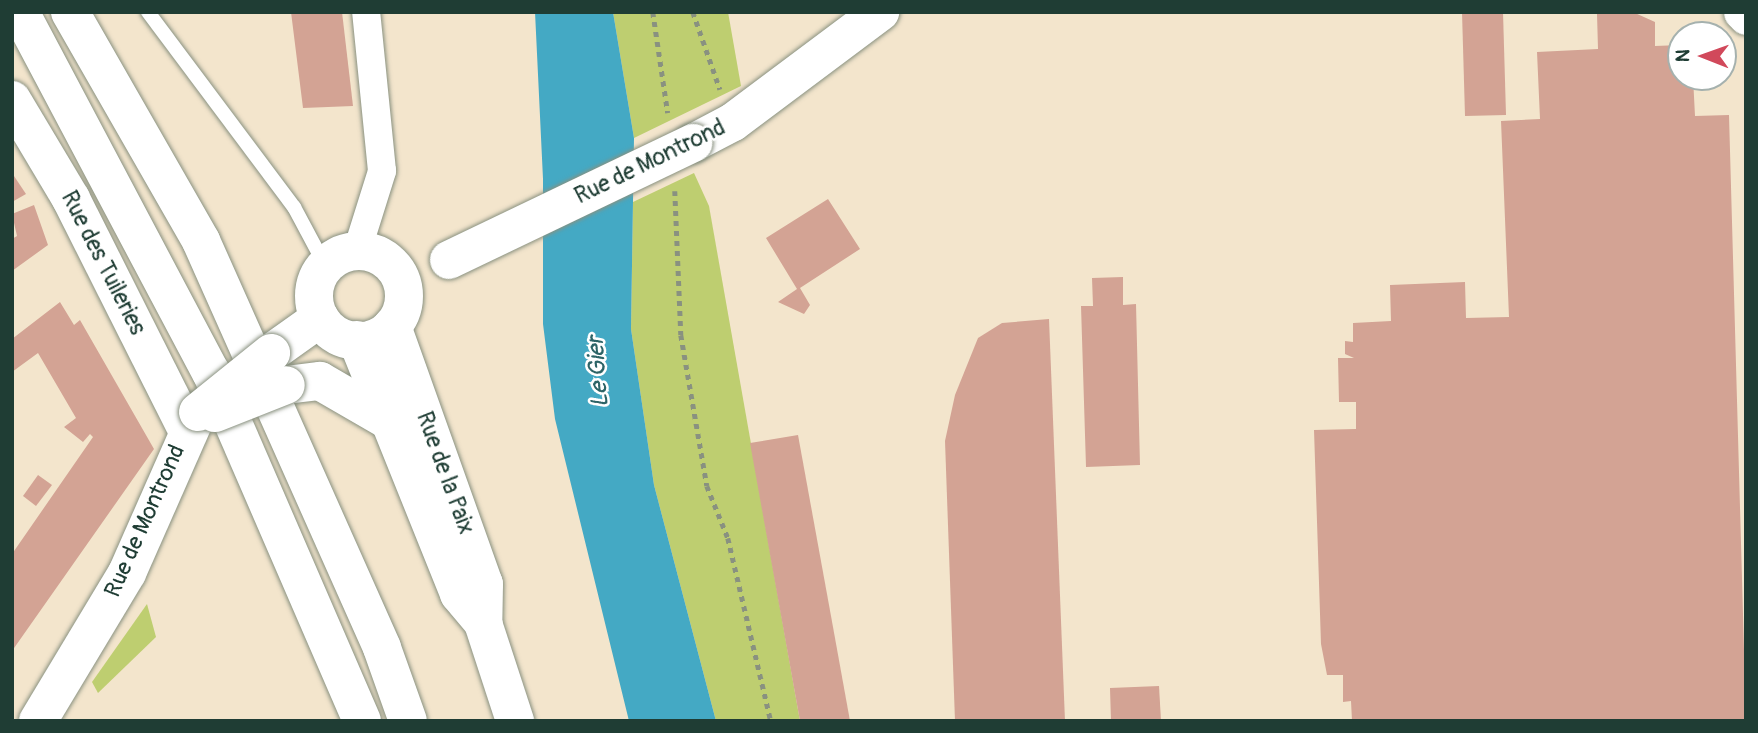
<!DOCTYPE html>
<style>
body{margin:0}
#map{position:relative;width:1758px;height:733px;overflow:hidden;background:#f3e5cc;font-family:Pangolin,sans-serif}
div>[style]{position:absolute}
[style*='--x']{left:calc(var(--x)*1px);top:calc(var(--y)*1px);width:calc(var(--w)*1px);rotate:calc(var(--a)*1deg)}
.green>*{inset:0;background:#bece70}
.water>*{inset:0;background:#44a9c4}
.building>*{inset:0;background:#d3a394}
.path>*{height:4.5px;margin-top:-2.25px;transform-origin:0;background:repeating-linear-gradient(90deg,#899180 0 5px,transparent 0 10px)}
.roads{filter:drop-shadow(0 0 2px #899180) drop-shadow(0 0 2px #899180)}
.service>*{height:14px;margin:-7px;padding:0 7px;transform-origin:7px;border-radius:7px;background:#fff}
.minor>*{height:28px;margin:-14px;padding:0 14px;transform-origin:14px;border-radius:14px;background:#fff}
.tertiary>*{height:35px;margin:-17.5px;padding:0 17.5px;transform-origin:17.5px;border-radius:17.5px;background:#fff}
.secondary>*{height:38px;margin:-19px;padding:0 19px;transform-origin:19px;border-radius:19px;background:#fff}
.secondary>.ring{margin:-19px;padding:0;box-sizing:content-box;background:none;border:38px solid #fff;border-radius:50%}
.motorway>*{height:38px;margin:-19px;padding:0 19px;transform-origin:19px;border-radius:19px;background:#fff}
.bridges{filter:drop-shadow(0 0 2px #899180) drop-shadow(0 0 2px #899180)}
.secondary-bridge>*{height:38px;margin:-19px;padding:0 19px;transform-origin:19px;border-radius:19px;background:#fff}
span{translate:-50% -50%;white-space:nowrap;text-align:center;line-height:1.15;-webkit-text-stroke:5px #fff;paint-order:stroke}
.street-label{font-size:23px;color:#1f3d34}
.water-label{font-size:24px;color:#2c6366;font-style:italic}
.frame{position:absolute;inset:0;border:14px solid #1f3d34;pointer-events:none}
.north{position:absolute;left:1667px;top:21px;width:70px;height:70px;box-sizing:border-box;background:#fff;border:2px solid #a5b1ae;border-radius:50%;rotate:271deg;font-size:19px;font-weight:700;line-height:28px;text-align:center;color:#1f3d34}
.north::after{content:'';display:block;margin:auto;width:24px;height:32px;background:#d1495b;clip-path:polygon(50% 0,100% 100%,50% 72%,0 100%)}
</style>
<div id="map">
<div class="green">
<div style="clip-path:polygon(613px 12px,728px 12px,741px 86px,634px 138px)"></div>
<div style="clip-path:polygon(694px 173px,709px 206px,800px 721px,716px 721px,654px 485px,631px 329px,633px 202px)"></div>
<div style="clip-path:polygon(147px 604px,156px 637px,98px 693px,92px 682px)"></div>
</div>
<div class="water">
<div style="clip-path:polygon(535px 12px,613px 12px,634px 138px,631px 329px,654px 485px,716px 721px,629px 721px,555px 419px,543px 324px,543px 179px)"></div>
</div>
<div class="building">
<div style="clip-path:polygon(291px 12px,342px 12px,353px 106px,303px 108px)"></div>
<div style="clip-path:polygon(1462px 12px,1503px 12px,1506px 115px,1465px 116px)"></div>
<div style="clip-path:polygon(1635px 13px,1655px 22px,1655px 46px,1681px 45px,1681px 77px,1693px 77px,1695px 116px,1729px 115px,1746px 721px,1352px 721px,1351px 701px,1343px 702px,1343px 675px,1327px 675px,1321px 644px,1314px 430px,1356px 429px,1356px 402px,1339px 402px,1338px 358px,1354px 358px,1345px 354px,1345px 341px,1353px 342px,1353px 323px,1391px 321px,1390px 285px,1465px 282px,1466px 318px,1509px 317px,1501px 121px,1540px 119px,1537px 52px,1598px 49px,1597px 14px)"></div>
<div style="clip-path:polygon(12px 173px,26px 194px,12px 202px)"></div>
<div style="clip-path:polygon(828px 199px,860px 249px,800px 288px,810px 305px,804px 314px,778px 302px,797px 289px,766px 238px)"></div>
<div style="clip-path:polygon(34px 205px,48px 245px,12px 271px,12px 239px,17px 236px,12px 214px)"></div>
<div style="clip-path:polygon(1123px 277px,1123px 305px,1136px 304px,1140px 465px,1086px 467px,1081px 306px,1093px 306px,1092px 278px)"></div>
<div style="clip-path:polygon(60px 302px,74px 325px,80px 320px,154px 449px,12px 651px,12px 554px,93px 437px,90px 434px,83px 442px,64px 427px,76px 418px,38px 353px,12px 372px,12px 339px)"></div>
<div style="clip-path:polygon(1049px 319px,1065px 721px,955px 721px,945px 441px,955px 395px,978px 338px,1002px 323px)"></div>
<div style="clip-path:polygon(798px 435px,831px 616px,850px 721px,800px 721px,750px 443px)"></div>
<div style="clip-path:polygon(38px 475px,52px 485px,36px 506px,23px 496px)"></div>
<div style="clip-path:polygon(1159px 686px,1161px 721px,1111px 721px,1110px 688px)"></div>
</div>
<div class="path">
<div style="--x:653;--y:12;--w:102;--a:81.6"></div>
<div style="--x:693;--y:12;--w:82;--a:70.7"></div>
<div style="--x:675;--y:191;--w:144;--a:87.6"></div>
<div style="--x:681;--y:335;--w:153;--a:80.2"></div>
<div style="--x:707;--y:486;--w:56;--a:68"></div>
<div style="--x:728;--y:538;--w:188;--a:76.8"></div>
</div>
<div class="roads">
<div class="service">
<div style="--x:148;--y:12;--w:244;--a:53.2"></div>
<div style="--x:294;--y:207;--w:66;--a:61.9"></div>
</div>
<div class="minor">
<div style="--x:357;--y:251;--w:84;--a:-72.6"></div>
<div style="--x:382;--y:171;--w:160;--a:-95.7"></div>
</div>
<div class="tertiary">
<div style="--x:1741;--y:12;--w:7;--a:45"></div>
</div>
<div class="secondary">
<div style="--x:12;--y:100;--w:115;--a:59.2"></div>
<div style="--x:71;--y:199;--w:258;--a:63.3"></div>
<div style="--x:693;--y:143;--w:45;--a:-27.7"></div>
<div style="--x:733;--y:122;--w:184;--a:-36.8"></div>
<div class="ring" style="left:314px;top:251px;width:52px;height:52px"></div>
<div style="--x:392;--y:326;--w:274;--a:70.4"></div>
<div style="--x:484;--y:584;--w:39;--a:91"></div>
<div style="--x:483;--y:623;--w:103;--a:71.9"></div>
<div style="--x:357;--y:340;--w:274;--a:68.1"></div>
<div style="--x:459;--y:594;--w:38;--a:50"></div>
<div style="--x:271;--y:353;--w:60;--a:-35.5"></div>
<div style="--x:286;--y:385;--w:34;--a:-7"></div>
<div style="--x:320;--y:381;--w:80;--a:30.1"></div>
<div style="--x:38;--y:721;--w:173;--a:-59"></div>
<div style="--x:127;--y:573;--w:176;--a:-66.2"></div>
</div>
<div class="motorway">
<div style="--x:20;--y:12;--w:408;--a:62.1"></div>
<div style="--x:211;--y:372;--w:380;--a:66.6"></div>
<div style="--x:70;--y:12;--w:264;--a:60.2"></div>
<div style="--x:201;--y:241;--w:445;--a:66"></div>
<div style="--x:382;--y:648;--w:77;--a:70.4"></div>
</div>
</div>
<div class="bridges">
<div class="secondary-bridge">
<div style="--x:449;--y:260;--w:271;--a:-25.6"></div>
<div style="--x:198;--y:412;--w:94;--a:-38.9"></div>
<div style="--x:215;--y:413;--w:76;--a:-21.5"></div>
</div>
</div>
<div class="street-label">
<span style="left:650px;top:162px;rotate:-26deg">Rue de Montrond</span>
<span style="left:103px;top:263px;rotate:63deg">Rue des Tuileries</span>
<span style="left:445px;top:473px;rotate:70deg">Rue de la Paix</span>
<span style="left:145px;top:521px;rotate:-66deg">Rue de Montrond</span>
</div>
<div class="water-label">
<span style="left:598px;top:372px;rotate:-94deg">Le Gier</span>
</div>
<div class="frame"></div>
<div class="north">N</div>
</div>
